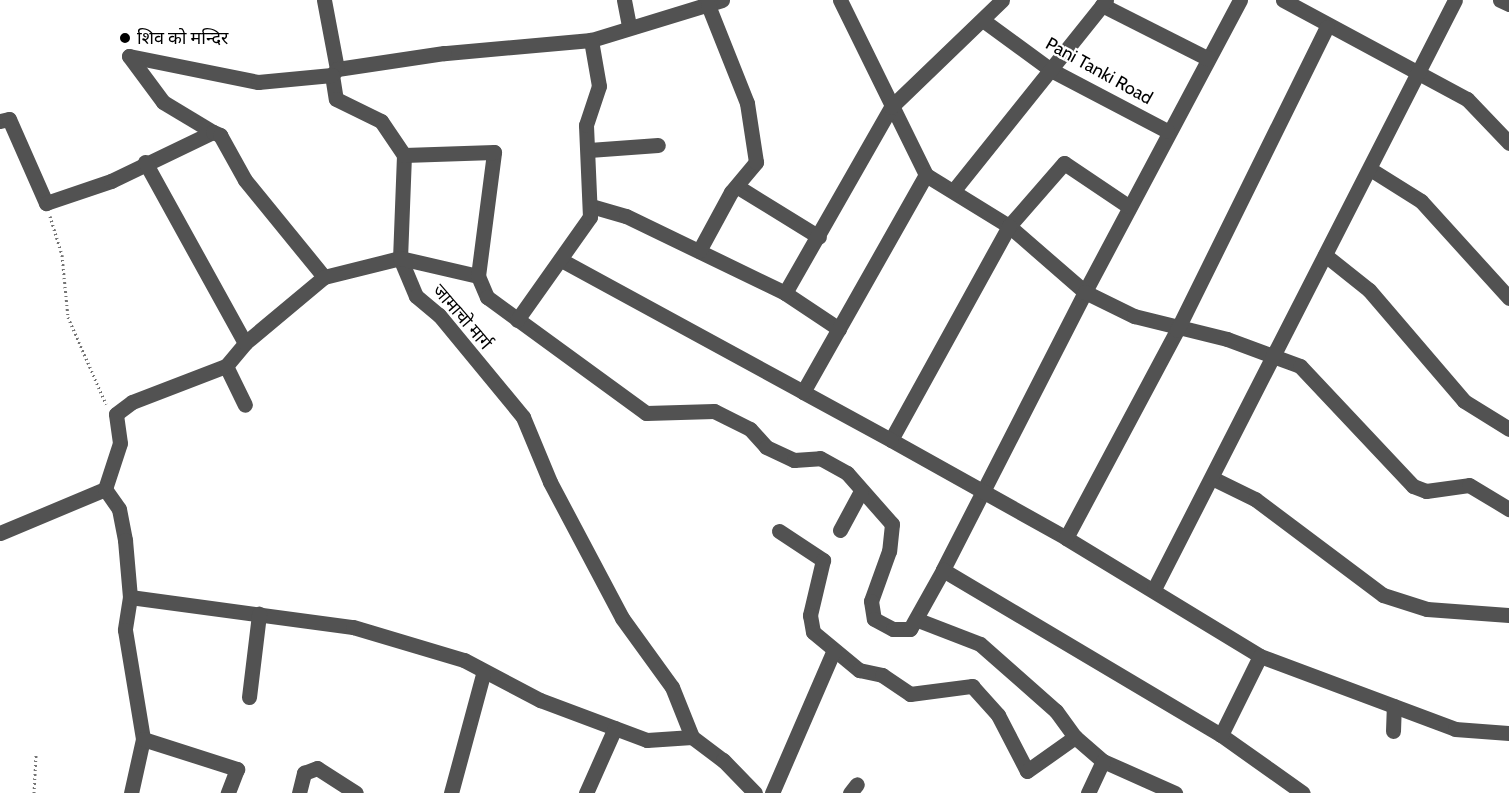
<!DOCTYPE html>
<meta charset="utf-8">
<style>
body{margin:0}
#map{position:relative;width:1509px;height:793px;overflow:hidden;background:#fff;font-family:Cabin,"Noto Sans Devanagari",sans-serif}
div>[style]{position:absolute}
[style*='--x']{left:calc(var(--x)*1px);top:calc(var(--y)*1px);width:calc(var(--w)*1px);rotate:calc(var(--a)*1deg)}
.path>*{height:3px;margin-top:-1.5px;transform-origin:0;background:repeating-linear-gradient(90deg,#747474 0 1.5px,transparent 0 4.5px)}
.minor>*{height:15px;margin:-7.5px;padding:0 7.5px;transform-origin:7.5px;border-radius:7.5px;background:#525252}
.dots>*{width:16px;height:16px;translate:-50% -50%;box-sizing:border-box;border:3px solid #fff;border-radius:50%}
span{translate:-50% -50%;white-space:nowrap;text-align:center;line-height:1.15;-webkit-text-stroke:4.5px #fff;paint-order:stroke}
.poi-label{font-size:18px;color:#000}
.left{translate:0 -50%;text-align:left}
.street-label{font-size:18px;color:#000}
</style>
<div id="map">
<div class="path">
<div style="--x:50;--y:216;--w:41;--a:72.9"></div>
<div style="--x:62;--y:255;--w:62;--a:84.5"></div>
<div style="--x:68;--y:317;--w:95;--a:66.4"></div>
<div style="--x:34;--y:793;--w:38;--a:-87"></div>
</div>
<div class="minor">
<div style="--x:324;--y:0;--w:70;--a:79.3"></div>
<div style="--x:624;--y:0;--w:26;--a:79"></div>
<div style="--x:722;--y:0;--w:137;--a:163"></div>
<div style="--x:591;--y:40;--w:148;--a:174.9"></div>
<div style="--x:444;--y:53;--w:108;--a:171.5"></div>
<div style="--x:337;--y:69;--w:8;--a:130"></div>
<div style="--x:332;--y:75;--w:24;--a:81"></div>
<div style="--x:336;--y:99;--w:50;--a:26.1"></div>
<div style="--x:381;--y:121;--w:41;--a:55.9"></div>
<div style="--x:404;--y:155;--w:103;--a:92.2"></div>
<div style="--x:400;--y:258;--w:41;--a:67.2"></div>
<div style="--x:416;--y:296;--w:30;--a:40"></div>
<div style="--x:439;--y:315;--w:132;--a:50.5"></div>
<div style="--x:523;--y:417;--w:70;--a:67.4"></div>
<div style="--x:550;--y:482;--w:154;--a:62.1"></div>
<div style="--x:622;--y:618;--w:85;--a:54.1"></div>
<div style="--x:672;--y:687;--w:54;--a:68.2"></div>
<div style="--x:692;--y:737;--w:39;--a:37"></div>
<div style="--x:723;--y:760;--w:46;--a:45.9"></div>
<div style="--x:840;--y:0;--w:195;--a:63.8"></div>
<div style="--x:926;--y:175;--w:97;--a:31.6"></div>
<div style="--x:1009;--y:226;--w:101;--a:41"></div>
<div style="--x:1085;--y:292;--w:312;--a:117.1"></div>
<div style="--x:943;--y:570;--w:323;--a:30.7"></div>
<div style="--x:1221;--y:735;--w:100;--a:35.3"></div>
<div style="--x:1240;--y:0;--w:331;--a:118"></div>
<div style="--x:1085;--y:292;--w:55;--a:26.1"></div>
<div style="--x:1134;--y:316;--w:96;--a:13.9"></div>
<div style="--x:1227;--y:339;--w:78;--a:20.3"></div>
<div style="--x:1300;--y:366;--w:165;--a:46.7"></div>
<div style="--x:1413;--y:486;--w:14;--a:21"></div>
<div style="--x:1426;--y:491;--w:43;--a:-7.9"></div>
<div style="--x:1469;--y:485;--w:47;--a:31"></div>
<div style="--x:1283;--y:0;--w:209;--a:28.3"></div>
<div style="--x:1467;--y:99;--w:61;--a:46.3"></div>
<div style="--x:1500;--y:0;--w:10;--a:24"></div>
<div style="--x:1102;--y:5;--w:118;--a:26.8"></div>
<div style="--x:984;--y:21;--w:83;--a:36.2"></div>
<div style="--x:1051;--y:70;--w:131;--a:27.7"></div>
<div style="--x:129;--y:56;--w:132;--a:11.4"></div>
<div style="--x:258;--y:82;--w:74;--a:-5.4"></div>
<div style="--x:129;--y:56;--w:57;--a:53.5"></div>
<div style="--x:163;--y:102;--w:58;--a:31"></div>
<div style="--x:0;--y:121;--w:9;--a:-13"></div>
<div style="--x:9;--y:119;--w:92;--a:66.2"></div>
<div style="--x:46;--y:203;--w:69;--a:-18.7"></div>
<div style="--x:111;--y:181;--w:113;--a:-25.7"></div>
<div style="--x:213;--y:132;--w:8;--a:23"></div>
<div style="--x:220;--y:135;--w:51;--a:60.9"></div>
<div style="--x:245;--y:180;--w:125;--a:50.8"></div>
<div style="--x:589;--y:150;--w:69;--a:-4.1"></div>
<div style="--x:145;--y:162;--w:207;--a:61.1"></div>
<div style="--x:1370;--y:169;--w:60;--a:32.1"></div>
<div style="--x:1421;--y:201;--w:131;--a:47.8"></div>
<div style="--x:738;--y:187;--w:95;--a:31.7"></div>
<div style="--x:954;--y:190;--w:243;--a:-51.3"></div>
<div style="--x:591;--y:206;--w:36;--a:16"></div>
<div style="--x:626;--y:216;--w:177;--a:25.8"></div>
<div style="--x:785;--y:293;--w:65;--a:33.7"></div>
<div style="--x:1128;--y:206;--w:77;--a:-146.1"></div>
<div style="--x:1064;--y:163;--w:84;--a:131.1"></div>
<div style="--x:1009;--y:226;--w:244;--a:118.9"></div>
<div style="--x:891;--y:440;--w:201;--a:29.2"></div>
<div style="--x:1066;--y:538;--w:227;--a:31.3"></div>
<div style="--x:1260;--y:656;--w:208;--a:20.5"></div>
<div style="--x:1455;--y:729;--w:54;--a:4.2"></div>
<div style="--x:699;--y:251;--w:67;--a:-61.5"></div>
<div style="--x:731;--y:192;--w:39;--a:-50"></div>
<div style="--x:756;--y:162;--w:60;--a:-98.7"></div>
<div style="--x:747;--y:103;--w:105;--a:-111.7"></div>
<div style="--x:1325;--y:255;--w:56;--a:38.5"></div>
<div style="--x:1369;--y:290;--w:146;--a:49.4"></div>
<div style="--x:1464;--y:401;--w:53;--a:31.9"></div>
<div style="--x:563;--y:261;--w:273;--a:28.6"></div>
<div style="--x:478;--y:276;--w:23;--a:67"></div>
<div style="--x:487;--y:297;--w:197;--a:36.1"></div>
<div style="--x:646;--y:413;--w:68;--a:-1.7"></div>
<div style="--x:714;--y:411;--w:40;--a:26.6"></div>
<div style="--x:750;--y:429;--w:24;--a:48"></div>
<div style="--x:766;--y:447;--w:31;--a:25"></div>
<div style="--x:794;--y:460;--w:26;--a:-4"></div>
<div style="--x:820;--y:458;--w:31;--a:29"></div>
<div style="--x:847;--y:473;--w:68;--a:48.6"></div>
<div style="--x:892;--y:524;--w:27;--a:96"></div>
<div style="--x:889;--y:551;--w:53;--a:109.8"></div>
<div style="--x:871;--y:601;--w:18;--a:81"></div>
<div style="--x:874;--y:619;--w:21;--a:28"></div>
<div style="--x:893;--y:629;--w:17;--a:0"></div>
<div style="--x:910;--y:629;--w:68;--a:-60.8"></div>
<div style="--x:785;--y:293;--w:214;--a:-60.3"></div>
<div style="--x:891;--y:107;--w:154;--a:-43.9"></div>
<div style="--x:517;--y:320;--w:126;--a:-54.7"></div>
<div style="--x:590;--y:217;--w:92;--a:-92.5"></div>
<div style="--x:586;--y:125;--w:41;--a:-71.6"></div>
<div style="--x:599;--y:86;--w:47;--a:-99.9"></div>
<div style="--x:226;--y:366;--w:43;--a:64"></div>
<div style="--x:891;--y:440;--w:100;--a:-151.4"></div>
<div style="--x:803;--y:392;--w:249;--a:-60.5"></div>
<div style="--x:1214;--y:479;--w:46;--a:26"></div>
<div style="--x:1255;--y:499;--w:160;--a:36.9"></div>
<div style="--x:1383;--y:595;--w:46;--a:17.7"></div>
<div style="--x:1427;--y:609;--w:82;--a:4.2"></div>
<div style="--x:105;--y:489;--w:24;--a:55"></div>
<div style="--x:119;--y:509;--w:32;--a:79"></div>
<div style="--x:125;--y:540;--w:57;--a:85"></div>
<div style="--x:130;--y:597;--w:33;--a:99"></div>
<div style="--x:125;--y:630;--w:110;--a:80.6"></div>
<div style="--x:143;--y:739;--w:55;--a:102.5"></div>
<div style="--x:840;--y:530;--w:44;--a:-61.7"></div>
<div style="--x:779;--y:531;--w:53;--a:33.4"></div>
<div style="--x:823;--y:560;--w:57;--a:103.3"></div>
<div style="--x:810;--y:615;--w:17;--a:80"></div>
<div style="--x:813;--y:632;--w:60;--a:39.6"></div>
<div style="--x:859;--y:670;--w:24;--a:12"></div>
<div style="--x:882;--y:675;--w:34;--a:34"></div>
<div style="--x:910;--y:694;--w:63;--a:-7.4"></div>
<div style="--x:972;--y:686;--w:39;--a:48"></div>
<div style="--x:998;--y:715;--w:63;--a:62.6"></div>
<div style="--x:1027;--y:771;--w:59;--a:-35.3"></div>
<div style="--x:1075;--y:737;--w:37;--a:41"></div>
<div style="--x:1103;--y:761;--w:79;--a:24"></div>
<div style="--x:0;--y:533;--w:114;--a:-22.7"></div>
<div style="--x:105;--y:489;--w:48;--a:-71.9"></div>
<div style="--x:120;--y:443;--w:29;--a:-98"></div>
<div style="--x:116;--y:414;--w:20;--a:-37"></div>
<div style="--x:132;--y:402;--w:101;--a:-21"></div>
<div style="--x:226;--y:366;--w:30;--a:-50"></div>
<div style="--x:245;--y:343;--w:103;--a:-39.9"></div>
<div style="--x:324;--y:277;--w:78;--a:-14"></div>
<div style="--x:400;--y:258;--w:80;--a:13"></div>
<div style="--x:478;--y:276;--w:125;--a:-82.6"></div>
<div style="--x:494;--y:152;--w:90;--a:178.1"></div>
<div style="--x:1066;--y:538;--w:236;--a:-61.9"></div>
<div style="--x:1177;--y:330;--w:338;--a:-63.7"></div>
<div style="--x:1154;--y:589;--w:661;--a:-62.93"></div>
<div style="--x:130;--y:597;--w:225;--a:7.7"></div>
<div style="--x:353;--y:627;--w:116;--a:16.6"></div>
<div style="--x:464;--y:660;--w:86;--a:27.8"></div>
<div style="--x:540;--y:700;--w:114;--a:20.5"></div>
<div style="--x:647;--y:740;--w:45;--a:-3.8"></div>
<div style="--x:918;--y:620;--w:66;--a:21.2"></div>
<div style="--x:980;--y:644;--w:101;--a:41.4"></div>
<div style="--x:1056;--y:711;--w:32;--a:54"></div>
<div style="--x:249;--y:697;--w:84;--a:-83.1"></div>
<div style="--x:1393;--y:731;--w:25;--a:-88"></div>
<div style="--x:1221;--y:735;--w:88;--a:-63.7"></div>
<div style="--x:143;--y:739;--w:99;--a:17.7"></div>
<div style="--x:237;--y:769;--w:26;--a:111"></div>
<div style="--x:299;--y:793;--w:21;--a:-76"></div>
<div style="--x:304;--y:773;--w:14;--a:-21"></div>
<div style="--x:317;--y:768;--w:46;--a:32.7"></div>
<div style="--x:451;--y:793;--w:123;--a:-74.9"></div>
<div style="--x:586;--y:793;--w:71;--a:-66"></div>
<div style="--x:772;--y:793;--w:154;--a:-66.6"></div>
<div style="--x:850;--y:793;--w:11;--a:-52"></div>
<div style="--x:1088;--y:793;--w:35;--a:-65"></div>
</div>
<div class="dots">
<div style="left:125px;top:38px;background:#000"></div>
</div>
<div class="poi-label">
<span class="left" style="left:137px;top:38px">शिव को मन्दिर</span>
</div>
<div class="street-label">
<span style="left:1099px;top:71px;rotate:29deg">Pani Tanki Road</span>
<span style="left:462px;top:317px;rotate:49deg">जामाचो मार्ग</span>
</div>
</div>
